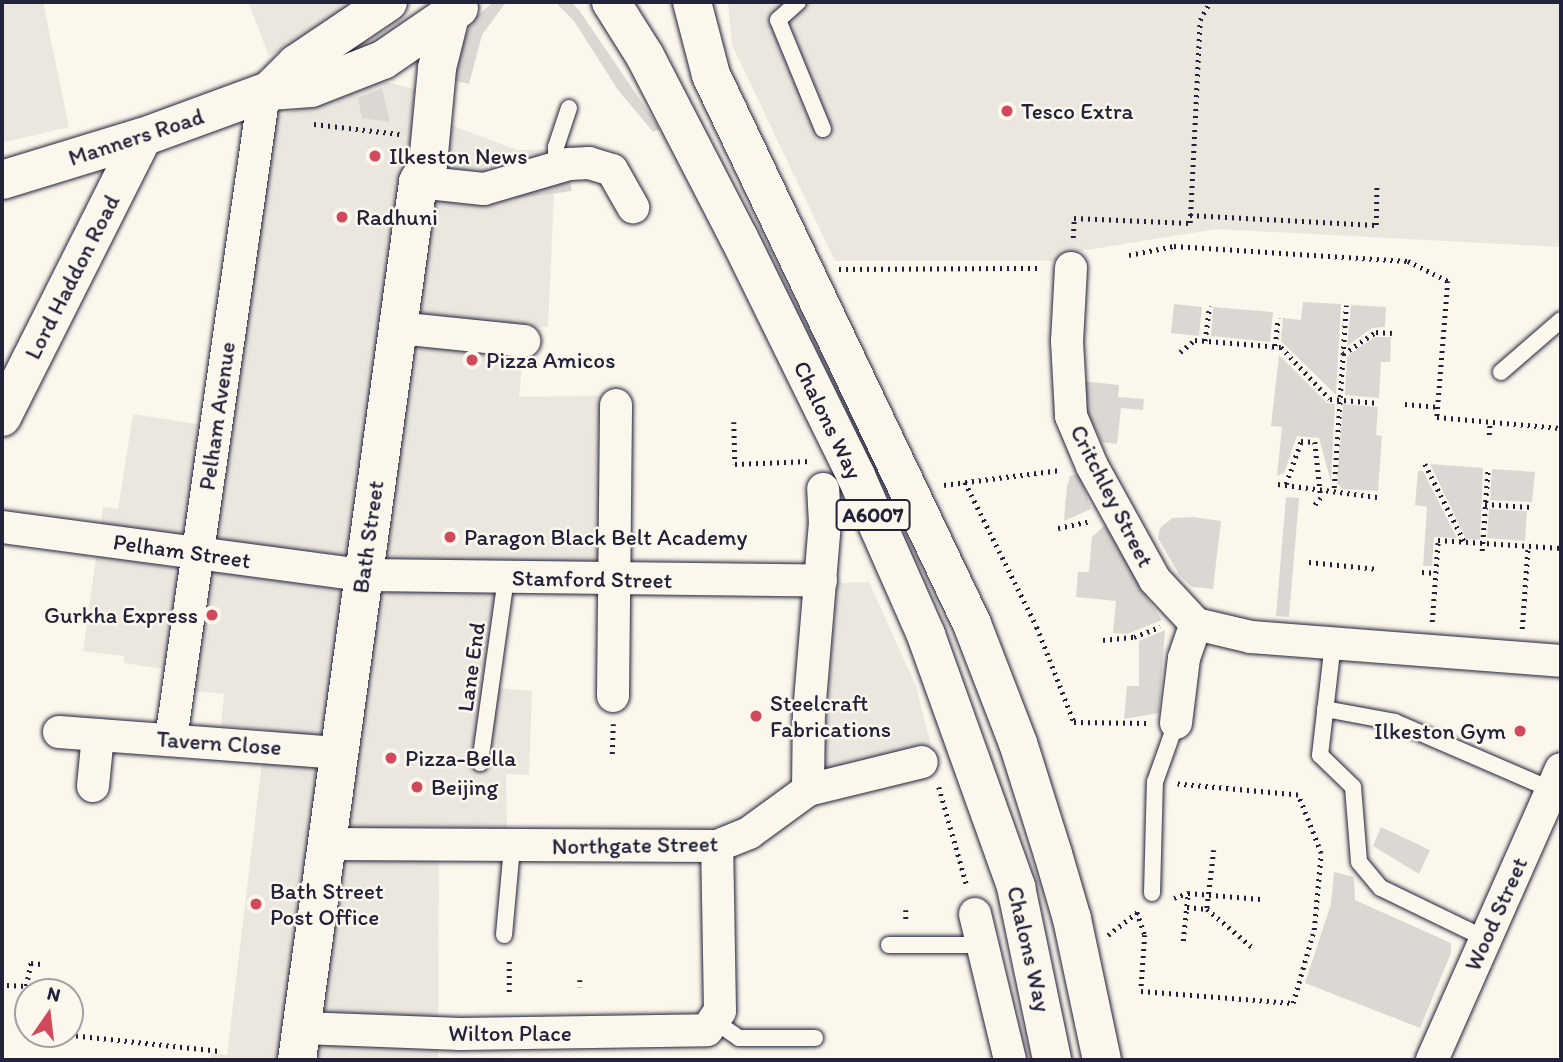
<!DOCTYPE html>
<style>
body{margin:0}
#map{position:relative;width:1563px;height:1062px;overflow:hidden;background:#fbf7ec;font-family:Itim,sans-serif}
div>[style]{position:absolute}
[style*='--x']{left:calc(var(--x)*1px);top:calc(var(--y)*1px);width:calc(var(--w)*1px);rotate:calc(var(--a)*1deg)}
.built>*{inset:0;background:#ebe7df}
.green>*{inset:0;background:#dbd8d3}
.path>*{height:4.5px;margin-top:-2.25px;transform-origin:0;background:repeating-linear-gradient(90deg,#22223b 0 2px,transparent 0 7px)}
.roads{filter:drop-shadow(0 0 2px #22223b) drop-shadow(0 0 2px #22223b)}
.lane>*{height:16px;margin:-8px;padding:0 8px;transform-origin:8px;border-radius:8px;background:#fbf7ec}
.street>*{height:32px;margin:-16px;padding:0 16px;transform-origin:16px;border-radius:16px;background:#fbf7ec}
.secondary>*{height:38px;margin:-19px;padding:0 19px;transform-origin:19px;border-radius:19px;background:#fbf7ec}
.primary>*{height:38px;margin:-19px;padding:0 19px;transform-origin:19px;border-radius:19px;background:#fbf7ec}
.dots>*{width:19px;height:19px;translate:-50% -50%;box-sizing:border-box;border:4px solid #fbf7ec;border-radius:50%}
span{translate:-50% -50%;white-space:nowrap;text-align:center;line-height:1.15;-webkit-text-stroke:5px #fbf7ec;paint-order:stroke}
.shield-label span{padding:2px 5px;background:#fbf7ec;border:2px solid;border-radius:5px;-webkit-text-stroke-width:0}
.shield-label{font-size:21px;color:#22223b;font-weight:700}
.poi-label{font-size:23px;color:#22223b}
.left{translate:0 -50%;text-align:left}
.right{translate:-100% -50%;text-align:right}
.street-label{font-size:23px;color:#22223b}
.frame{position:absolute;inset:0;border:4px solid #22223b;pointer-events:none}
.north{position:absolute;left:14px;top:978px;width:70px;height:70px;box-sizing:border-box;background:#fbf7ec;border:2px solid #a4a2a5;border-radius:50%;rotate:14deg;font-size:19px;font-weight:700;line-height:28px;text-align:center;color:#22223b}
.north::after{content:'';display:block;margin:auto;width:24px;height:32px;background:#d1495b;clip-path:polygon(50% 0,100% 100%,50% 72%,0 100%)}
</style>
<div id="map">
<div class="built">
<div style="clip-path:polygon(2px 2px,43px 2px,69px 127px,2px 143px)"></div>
<div style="clip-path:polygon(248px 2px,352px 2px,332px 23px,269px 56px)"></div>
<div style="clip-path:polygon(728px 2px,1561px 2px,1561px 247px,1217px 229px,1080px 251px,1053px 261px,835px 261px,732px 45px)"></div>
<div style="clip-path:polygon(381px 81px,453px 98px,448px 124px,517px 150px,556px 149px,548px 327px,526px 328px,519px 397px,626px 395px,603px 567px,513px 565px,496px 688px,532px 691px,529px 775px,506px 774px,507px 837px,439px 836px,438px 1057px,478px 1060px,211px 1060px,211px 1053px,227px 1055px,266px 729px,221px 726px,224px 694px,173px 689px,175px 671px,124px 663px,124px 656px,83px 651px,103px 507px,118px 509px,133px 414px,221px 428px,267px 120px)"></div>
<div style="clip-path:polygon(869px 582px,916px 686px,931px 745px,907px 755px,822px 774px,837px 583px)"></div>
</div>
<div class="green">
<div style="clip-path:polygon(493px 2px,506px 2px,482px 35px,469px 84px,448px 79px,457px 49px,475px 18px)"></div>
<div style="clip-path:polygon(555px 2px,571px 2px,579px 10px,660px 129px,653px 132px,618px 90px,574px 21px)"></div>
<div style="clip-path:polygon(382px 88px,390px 122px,362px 118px,358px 98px)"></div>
<div style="clip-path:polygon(569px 177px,572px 191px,514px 199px,513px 194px)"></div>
<div style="clip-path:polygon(1303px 302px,1341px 304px,1336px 395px,1281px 341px,1283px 318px,1301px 320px)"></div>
<div style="clip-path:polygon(1174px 304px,1202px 307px,1199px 336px,1171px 333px)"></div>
<div style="clip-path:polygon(1351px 305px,1386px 307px,1385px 327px,1372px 328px,1347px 346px)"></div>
<div style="clip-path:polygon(1213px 307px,1273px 312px,1270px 342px,1211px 336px)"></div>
<div style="clip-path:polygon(1375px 337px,1391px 337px,1390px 362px,1381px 362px,1379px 398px,1345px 395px,1347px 356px)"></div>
<div style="clip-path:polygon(1279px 355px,1327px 403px,1335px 404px,1331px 482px,1319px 438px,1297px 436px,1284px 473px,1277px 476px,1282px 427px,1271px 426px)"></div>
<div style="clip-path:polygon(1081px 381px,1119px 385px,1118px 397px,1144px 399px,1143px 410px,1121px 408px,1117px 444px,1102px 442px,1088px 414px)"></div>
<div style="clip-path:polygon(1343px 404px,1378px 407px,1376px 435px,1382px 436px,1378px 491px,1342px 489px,1337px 483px)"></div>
<div style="clip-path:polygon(1430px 464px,1483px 468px,1480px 540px,1466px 539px)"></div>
<div style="clip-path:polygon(1492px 469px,1535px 472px,1532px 502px,1490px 500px)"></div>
<div style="clip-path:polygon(1418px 471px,1423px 471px,1457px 538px,1434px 537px,1432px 566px,1423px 566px,1427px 507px,1415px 505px)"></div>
<div style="clip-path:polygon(1079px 474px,1091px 509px,1064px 521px,1067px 486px,1070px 476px)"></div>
<div style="clip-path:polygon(1286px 497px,1299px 498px,1289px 617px,1276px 616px)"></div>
<div style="clip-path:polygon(1489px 509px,1527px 511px,1525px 541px,1487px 538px)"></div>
<div style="clip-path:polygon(1193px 517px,1221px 521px,1213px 589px,1192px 587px,1180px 576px,1158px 538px,1160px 528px,1172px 518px)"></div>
<div style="clip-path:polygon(1105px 525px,1143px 592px,1162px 620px,1127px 634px,1113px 633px,1116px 601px,1076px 597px,1078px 572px,1089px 572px,1092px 537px)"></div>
<div style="clip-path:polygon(1165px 630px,1159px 713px,1124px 719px,1127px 686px,1139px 686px,1139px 641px)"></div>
<div style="clip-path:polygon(1381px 827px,1430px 850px,1419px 874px,1373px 846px)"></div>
<div style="clip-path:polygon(1334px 872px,1354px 877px,1355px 900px,1451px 943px,1451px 953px,1420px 1028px,1305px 983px,1331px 904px)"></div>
</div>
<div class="path">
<div style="--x:314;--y:124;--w:86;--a:6.7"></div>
<div style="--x:1190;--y:215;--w:186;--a:3.1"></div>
<div style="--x:1376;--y:225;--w:39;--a:-89"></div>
<div style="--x:1073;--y:238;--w:20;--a:-87"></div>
<div style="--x:1074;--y:218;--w:116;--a:2.5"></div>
<div style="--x:1190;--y:223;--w:203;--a:-87.2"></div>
<div style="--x:1200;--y:20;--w:21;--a:-61"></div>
<div style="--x:1129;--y:255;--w:46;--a:-11.3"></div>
<div style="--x:1174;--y:246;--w:234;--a:3.7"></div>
<div style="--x:1408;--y:261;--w:45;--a:26.6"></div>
<div style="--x:1448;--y:281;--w:136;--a:94.6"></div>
<div style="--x:1437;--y:417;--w:124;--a:5.1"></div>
<div style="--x:839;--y:269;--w:201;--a:-0.3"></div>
<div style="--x:1205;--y:341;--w:35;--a:-83"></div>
<div style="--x:1275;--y:346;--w:28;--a:-84"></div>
<div style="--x:1180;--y:352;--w:19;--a:-39"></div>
<div style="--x:1195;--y:340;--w:86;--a:4.7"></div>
<div style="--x:1281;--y:347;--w:71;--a:46.7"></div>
<div style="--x:1330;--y:399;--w:49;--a:4.7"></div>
<div style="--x:1343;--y:354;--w:40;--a:-34"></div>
<div style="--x:1376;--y:332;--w:16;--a:4"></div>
<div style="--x:1405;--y:404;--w:33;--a:5"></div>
<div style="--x:734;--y:422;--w:42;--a:88.6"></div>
<div style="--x:735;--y:464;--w:75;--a:-2.3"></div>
<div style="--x:1489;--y:435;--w:14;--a:-86"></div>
<div style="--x:1425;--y:464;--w:86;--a:63.1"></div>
<div style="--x:965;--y:482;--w:162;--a:63.6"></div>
<div style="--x:1037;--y:627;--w:102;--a:68.7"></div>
<div style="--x:1074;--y:722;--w:72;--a:0.8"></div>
<div style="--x:1278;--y:484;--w:100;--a:7.5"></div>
<div style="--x:1286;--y:484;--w:46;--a:-70.8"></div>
<div style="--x:1301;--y:441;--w:14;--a:4"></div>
<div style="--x:1315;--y:442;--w:56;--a:83.9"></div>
<div style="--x:1321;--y:498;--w:11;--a:131"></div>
<div style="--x:944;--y:485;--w:117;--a:-7.4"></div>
<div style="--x:1334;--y:488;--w:183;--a:-86.2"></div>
<div style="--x:1485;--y:504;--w:47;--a:3.7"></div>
<div style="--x:1058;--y:528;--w:33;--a:-12"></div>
<div style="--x:1482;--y:551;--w:83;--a:-85.9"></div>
<div style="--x:1309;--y:562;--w:69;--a:5.8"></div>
<div style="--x:1422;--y:572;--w:14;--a:4"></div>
<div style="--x:1432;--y:622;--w:82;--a:-85.8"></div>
<div style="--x:1438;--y:540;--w:123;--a:3.7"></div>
<div style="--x:1522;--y:629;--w:83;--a:-85.9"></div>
<div style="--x:1103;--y:640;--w:31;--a:-6"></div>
<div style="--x:1134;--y:637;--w:28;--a:-21"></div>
<div style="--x:612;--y:754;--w:30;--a:-88"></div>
<div style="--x:939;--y:787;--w:103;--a:74.2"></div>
<div style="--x:1214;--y:850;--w:59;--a:96.8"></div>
<div style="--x:1207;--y:909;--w:59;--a:40.2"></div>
<div style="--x:1174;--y:898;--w:15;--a:-20"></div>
<div style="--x:1188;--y:893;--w:73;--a:4.7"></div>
<div style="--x:1187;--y:907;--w:20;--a:6"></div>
<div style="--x:906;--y:910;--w:12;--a:90"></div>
<div style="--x:1137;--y:912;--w:24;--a:71"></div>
<div style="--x:1145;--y:935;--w:56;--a:94.1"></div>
<div style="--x:1141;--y:991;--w:152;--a:4.5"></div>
<div style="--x:1293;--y:1003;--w:76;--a:-74"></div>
<div style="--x:1314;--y:930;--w:77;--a:-84.8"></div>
<div style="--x:1321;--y:853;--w:62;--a:-111.6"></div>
<div style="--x:1298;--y:795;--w:121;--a:-174.8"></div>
<div style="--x:1108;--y:935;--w:37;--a:-38"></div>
<div style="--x:1183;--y:941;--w:48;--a:-84.1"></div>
<div style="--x:580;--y:980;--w:7;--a:90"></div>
<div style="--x:7;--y:985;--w:19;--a:3"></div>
<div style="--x:26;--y:986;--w:24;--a:-78"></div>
<div style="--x:31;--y:963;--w:11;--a:5"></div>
<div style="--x:509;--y:992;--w:35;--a:-90"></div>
<div style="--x:62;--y:1034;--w:159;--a:6.1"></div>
</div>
<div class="roads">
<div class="lane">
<div style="--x:798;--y:2;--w:27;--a:138"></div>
<div style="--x:778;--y:20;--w:118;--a:67.6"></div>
<div style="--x:556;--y:168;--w:21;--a:-90"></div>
<div style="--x:556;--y:147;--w:41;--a:-71.6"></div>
<div style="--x:1501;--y:372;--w:79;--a:-40.9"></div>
<div style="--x:1333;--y:643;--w:113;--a:96.6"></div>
<div style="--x:1320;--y:755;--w:46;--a:44.1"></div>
<div style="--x:1353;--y:787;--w:75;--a:85.4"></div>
<div style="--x:1359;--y:862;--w:34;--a:50"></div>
<div style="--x:1381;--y:888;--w:114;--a:25.9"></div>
<div style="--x:1325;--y:709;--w:71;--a:10.5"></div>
<div style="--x:1395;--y:722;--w:171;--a:23.4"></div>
<div style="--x:480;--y:763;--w:187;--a:-82"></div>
<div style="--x:1152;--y:893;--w:111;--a:-88.5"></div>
<div style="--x:1155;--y:782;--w:63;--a:-70.4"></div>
<div style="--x:504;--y:935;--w:88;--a:-84.8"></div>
<div style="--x:889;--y:945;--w:94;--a:0"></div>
<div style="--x:716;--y:1022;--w:28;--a:35"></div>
<div style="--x:739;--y:1038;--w:76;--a:0"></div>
</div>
<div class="street">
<div style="--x:418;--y:182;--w:66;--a:6.1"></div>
<div style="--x:484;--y:189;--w:89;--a:-16.4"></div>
<div style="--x:569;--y:164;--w:20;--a:-3"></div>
<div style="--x:589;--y:163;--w:24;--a:17"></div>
<div style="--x:612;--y:170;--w:43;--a:60.4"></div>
<div style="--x:1071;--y:268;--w:73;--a:93.1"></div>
<div style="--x:1067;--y:341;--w:75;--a:86.9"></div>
<div style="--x:1071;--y:416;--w:54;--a:67.2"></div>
<div style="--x:1092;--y:466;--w:130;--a:61.1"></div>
<div style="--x:1155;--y:580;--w:60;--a:47"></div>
<div style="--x:1196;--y:624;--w:57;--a:13.3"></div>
<div style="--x:1251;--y:637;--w:311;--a:4.4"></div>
<div style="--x:398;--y:328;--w:127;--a:5.9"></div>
<div style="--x:2;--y:527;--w:363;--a:7.6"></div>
<div style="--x:362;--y:575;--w:459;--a:0.7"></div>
<div style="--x:613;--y:696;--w:291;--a:-89.4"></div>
<div style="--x:1176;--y:723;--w:65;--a:-83"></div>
<div style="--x:1184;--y:658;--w:36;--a:-71"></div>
<div style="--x:59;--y:732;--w:282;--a:4.3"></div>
<div style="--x:171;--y:739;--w:653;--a:-81.81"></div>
<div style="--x:93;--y:786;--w:51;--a:-84.4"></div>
<div style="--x:808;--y:790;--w:77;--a:-89.3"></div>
<div style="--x:809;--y:713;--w:190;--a:-85.2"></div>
<div style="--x:825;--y:524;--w:35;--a:-93"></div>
<div style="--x:327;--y:844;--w:390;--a:0.3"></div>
<div style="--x:717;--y:846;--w:35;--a:-22"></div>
<div style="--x:749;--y:833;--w:73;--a:-36.1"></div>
<div style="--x:808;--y:790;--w:117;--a:-13.8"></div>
<div style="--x:975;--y:914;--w:150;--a:76.5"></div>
<div style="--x:302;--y:1028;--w:159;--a:2.2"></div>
<div style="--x:461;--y:1034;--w:246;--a:-0.9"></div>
<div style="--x:707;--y:1030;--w:23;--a:-56"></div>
<div style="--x:720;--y:1011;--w:165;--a:-91"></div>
<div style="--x:1432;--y:1060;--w:318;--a:-66.1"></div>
</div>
<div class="secondary">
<div style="--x:269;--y:91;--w:38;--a:-45"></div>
<div style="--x:296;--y:64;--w:111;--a:-34"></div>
<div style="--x:2;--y:180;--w:147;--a:-17"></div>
<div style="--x:143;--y:137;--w:134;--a:-20.1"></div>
<div style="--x:269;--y:91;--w:42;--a:-4.1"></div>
<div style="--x:311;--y:88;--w:77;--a:-21.3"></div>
<div style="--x:383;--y:60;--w:92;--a:-34.4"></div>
<div style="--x:2;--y:417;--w:313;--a:-63.3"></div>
<div style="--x:297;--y:1060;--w:886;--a:-82.15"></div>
<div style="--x:418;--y:182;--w:21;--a:-61"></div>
<div style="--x:428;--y:164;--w:96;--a:-84.6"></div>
<div style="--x:437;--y:68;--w:54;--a:-76"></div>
</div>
<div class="primary">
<div style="--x:611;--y:2;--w:64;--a:57.8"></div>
<div style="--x:645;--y:56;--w:205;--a:62.7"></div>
<div style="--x:739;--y:238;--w:265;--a:63.8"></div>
<div style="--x:856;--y:476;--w:174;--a:66.2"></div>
<div style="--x:926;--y:635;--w:268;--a:70.3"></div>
<div style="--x:1016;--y:887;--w:177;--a:78.2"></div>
<div style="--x:692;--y:2;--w:75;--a:75.4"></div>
<div style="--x:711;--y:75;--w:608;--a:64.57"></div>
<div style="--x:972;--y:624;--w:128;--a:68.9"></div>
<div style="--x:1018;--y:743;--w:116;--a:72.5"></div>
<div style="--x:1053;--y:854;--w:68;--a:73.7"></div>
<div style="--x:1072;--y:919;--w:144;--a:78"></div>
</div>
</div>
<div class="dots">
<div style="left:1007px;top:111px;background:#d1495b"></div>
<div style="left:375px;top:156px;background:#d1495b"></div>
<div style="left:342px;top:217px;background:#d1495b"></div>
<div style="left:472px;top:360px;background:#d1495b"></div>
<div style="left:450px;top:537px;background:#d1495b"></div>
<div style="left:212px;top:615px;background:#d1495b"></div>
<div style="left:756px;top:716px;background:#d1495b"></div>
<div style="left:1520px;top:731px;background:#d1495b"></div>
<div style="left:391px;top:758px;background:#d1495b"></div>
<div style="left:417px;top:787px;background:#d1495b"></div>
<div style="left:256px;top:904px;background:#d1495b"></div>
</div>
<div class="shield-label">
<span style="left:873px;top:515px">A6007</span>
</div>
<div class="poi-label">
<span class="left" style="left:1021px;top:111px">Tesco Extra</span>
<span class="left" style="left:389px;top:156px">Ilkeston News</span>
<span class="left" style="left:356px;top:217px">Radhuni</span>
<span class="left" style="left:486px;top:360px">Pizza Amicos</span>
<span class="left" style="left:464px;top:537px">Paragon Black Belt Academy</span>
<span class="right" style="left:198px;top:615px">Gurkha Express</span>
<span class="left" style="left:770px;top:716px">Steelcraft<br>Fabrications</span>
<span class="right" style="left:1506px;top:731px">Ilkeston Gym</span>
<span class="left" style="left:405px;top:758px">Pizza-Bella</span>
<span class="left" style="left:431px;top:787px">Beijing</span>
<span class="left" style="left:270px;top:904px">Bath Street<br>Post Office</span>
</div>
<div class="street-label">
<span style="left:136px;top:137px;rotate:-18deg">Manners Road</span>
<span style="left:72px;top:277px;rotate:-63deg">Lord Haddon Road</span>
<span style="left:217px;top:416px;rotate:-82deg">Pelham Avenue</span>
<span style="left:828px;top:420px;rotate:64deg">Chalons Way</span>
<span style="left:1112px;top:496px;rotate:63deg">Critchley Street</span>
<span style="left:368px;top:537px;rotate:-82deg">Bath Street</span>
<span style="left:182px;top:551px;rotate:8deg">Pelham Street</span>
<span style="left:592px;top:579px;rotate:1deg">Stamford Street</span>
<span style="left:471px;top:667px;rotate:-82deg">Lane End</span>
<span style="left:219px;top:743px;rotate:4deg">Tavern Close</span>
<span style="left:635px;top:845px;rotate:-1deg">Northgate Street</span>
<span style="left:1496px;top:914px;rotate:-66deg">Wood Street</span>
<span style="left:1029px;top:949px;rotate:77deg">Chalons Way</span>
<span style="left:510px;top:1033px">Wilton Place</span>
</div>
<div class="frame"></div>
<div class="north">N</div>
</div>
